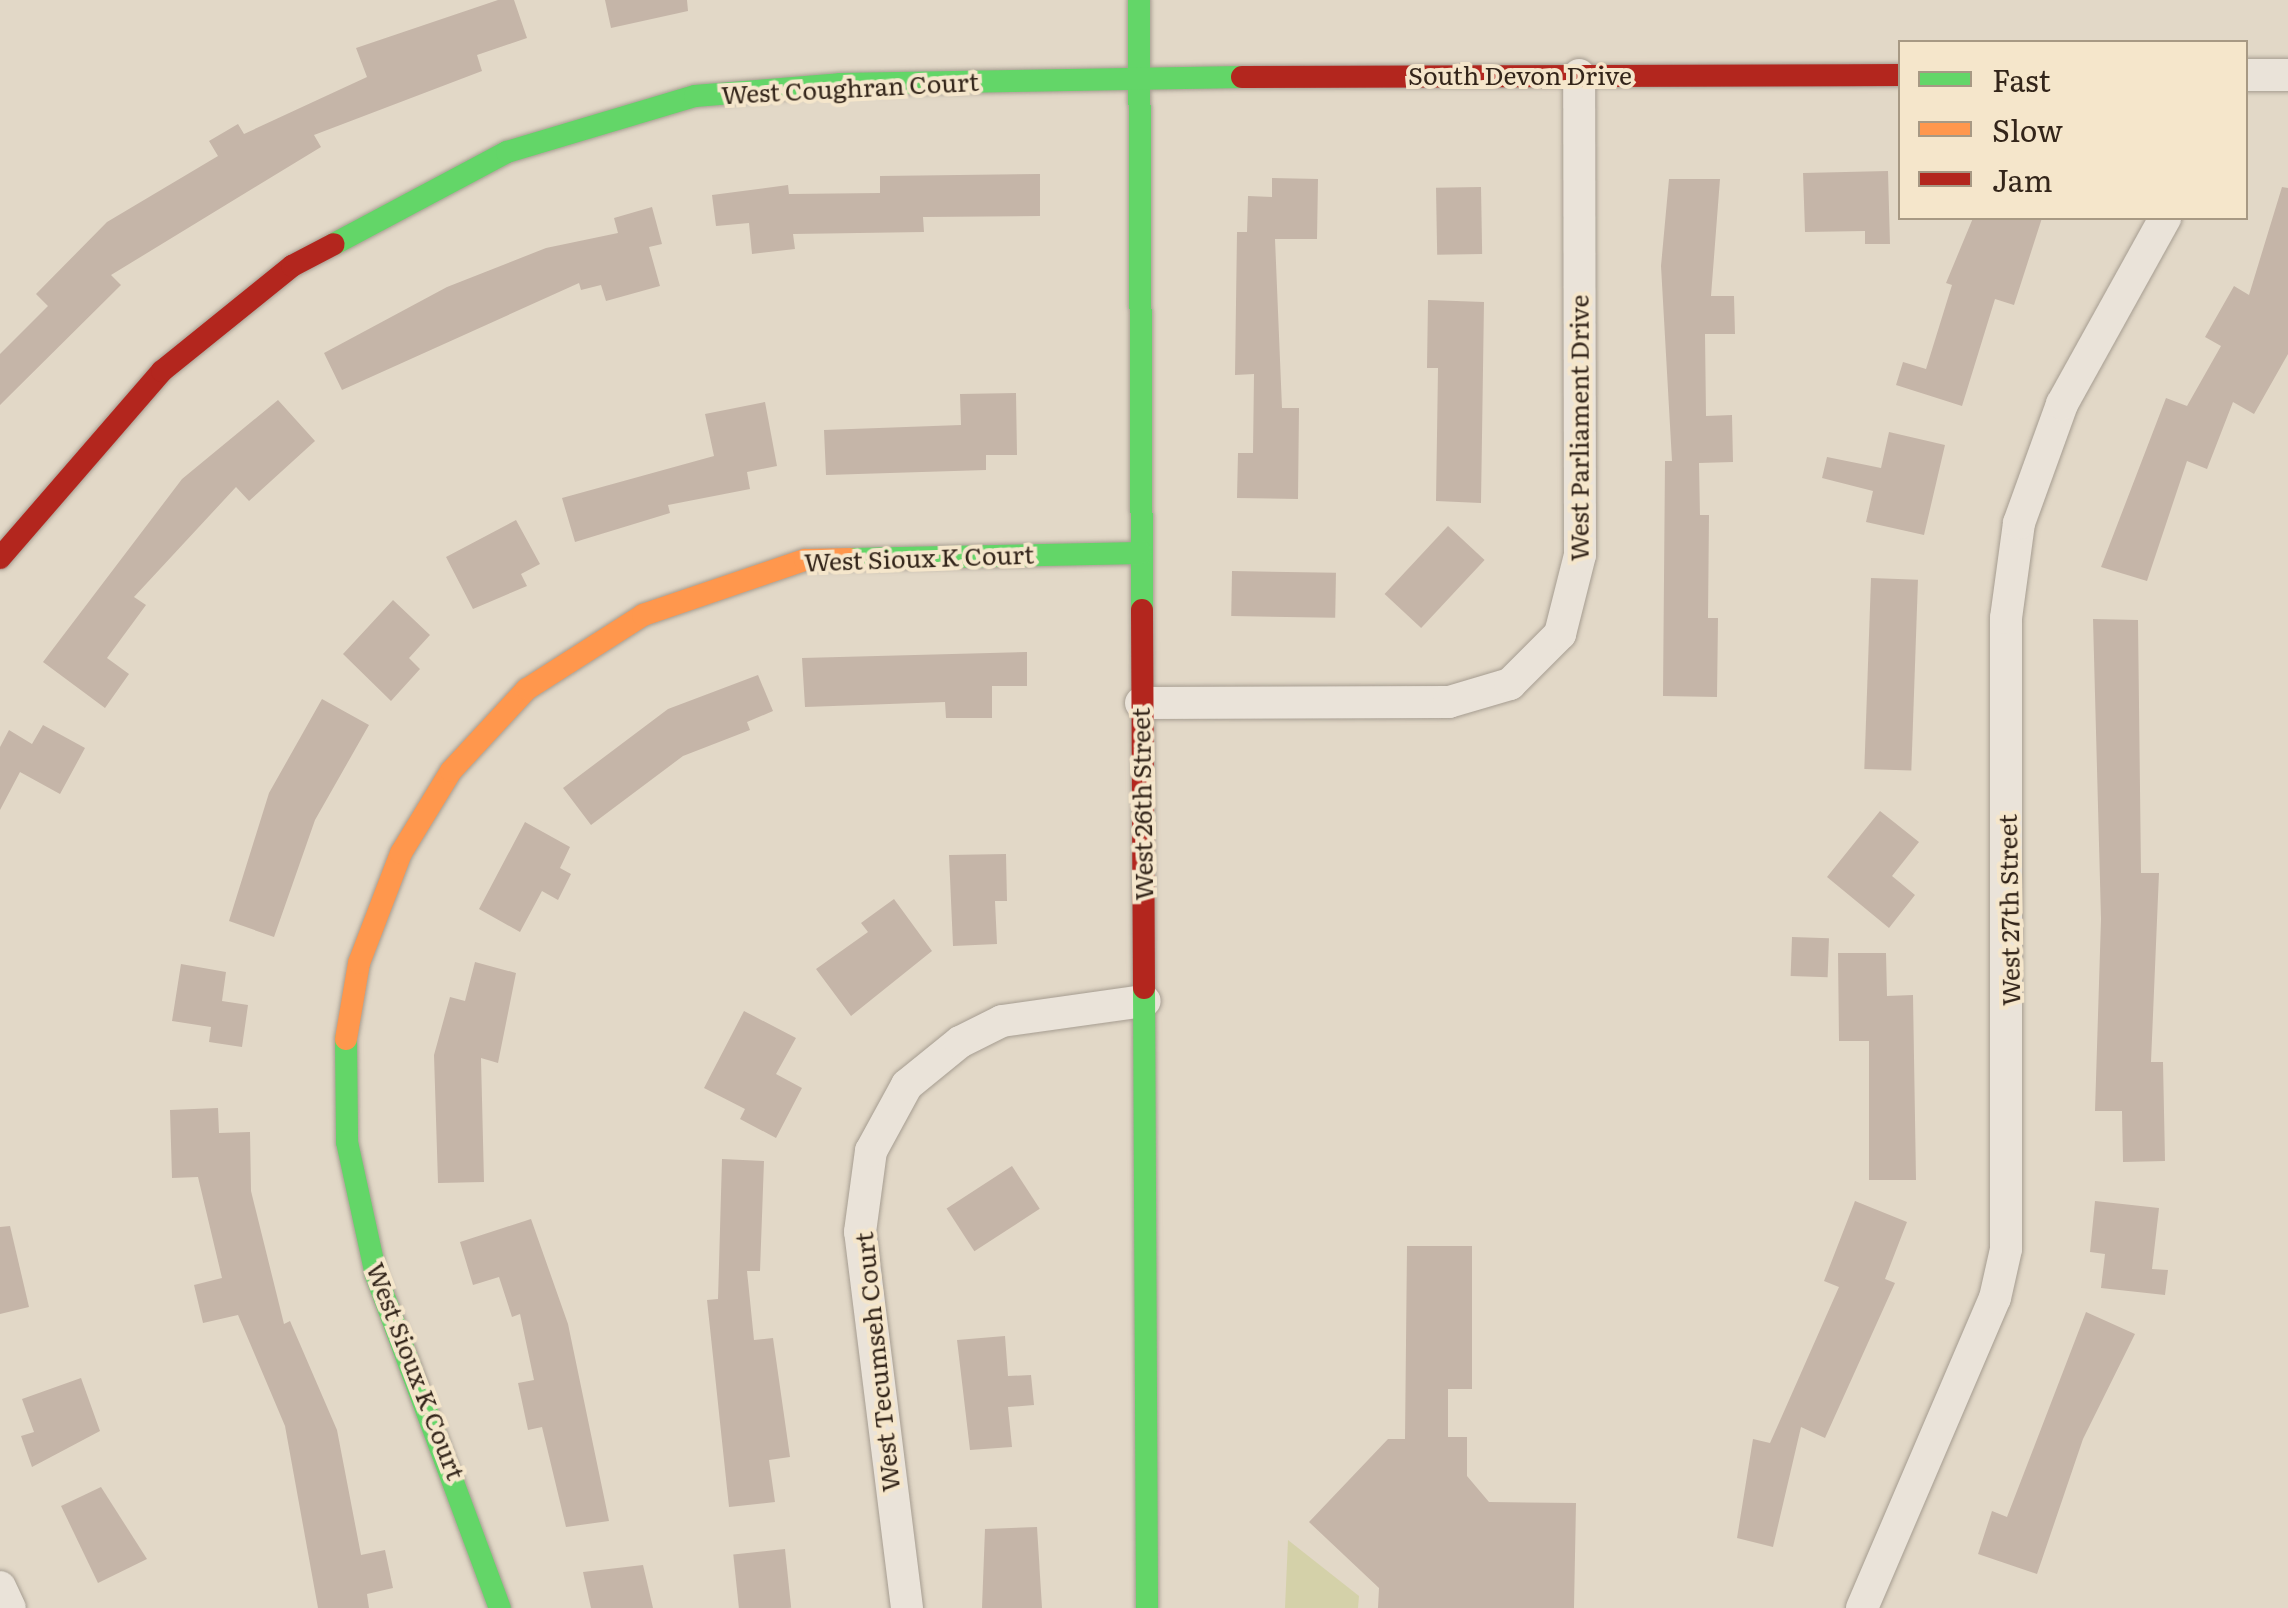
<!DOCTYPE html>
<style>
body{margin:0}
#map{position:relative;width:2288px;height:1608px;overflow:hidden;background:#e2d8c7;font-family:Literata,serif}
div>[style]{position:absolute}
.green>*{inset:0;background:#d4d1a9}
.building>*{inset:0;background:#c5b5a8;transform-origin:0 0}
.roads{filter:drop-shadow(0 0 2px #a69d91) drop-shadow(0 0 2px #a69d91)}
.street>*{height:32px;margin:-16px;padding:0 16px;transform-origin:16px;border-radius:16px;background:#eae3d9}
.fast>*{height:22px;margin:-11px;padding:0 11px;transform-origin:11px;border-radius:11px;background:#63d668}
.slow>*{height:22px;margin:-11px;padding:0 11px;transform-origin:11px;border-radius:11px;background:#ff974d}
.jam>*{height:22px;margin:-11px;padding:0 11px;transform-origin:11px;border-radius:11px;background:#b3261e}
span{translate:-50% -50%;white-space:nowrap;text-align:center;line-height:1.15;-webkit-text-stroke:8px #f5e6cb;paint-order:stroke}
.street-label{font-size:25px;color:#33251a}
.legend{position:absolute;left:1898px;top:40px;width:350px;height:180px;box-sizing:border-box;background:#f5e6cb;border:2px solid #a79984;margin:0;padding:12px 18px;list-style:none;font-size:30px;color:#33251a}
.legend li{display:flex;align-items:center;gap:20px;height:50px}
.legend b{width:50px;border:2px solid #a79984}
</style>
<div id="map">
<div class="green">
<div style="clip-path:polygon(1288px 1540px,1359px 1596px,1358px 1608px,1285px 1608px)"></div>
</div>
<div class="building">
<div style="clip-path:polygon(498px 0,514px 0,527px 38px,477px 55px,482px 71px,314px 135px,321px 147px,111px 275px,121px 285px,0 405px,0 354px,48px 306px,36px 294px,107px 222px,218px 156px,209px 141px,238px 124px,244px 134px,367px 77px,356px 48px)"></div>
<div style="clip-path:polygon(605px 0,687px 0,688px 11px,611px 28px)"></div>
<div style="clip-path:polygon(1888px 171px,1890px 244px,1865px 244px,1865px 231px,1805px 232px,1803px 173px)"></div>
<div style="clip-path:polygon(1040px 174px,1040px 216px,923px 217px,924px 232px,793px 234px,795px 249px,752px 254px,749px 223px,716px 226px,712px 195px,788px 185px,789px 194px,880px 193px,880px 176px)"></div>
<div style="clip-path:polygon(1272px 178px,1318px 179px,1317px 239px,1275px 239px,1282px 408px,1299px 408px,1298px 499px,1237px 498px,1238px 453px,1253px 453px,1254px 374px,1235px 375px,1237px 232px,1247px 232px,1248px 196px,1272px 197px)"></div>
<div style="clip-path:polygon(1669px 179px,1720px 179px,1711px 296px,1734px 296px,1735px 334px,1705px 334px,1706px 416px,1732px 415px,1733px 462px,1699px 463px,1700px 515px,1709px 515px,1708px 618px,1718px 618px,1717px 697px,1663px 696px,1665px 461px,1672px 461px,1661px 266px)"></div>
<div style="left:1481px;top:187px;width:67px;height:45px;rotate:89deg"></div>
<div style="clip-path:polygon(2282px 187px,2288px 188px,2288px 354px,2254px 414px,2233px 402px,2207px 469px,2187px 461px,2147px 581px,2101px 567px,2166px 398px,2187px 406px,2221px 346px,2205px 337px,2234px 286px,2249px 295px)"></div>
<div style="clip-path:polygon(652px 207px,662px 244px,649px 247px,660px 286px,606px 301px,601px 285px,581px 290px,579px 283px,342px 390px,324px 353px,447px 287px,546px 248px,618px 233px,614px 218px)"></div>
<div style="clip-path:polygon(1973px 218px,2042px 218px,2014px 305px,1995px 299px,1962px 406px,1896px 385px,1903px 362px,1926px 369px,1952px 285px,1946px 283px)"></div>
<div style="clip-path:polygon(1428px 300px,1484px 302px,1481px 503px,1436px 501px,1438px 368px,1427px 368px)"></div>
<div style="clip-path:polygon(1016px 393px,1017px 455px,986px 455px,986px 470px,826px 475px,824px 430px,961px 425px,960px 394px)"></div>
<div style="clip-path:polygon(278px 400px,315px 441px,249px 501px,236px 487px,134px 597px,146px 605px,107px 658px,129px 674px,105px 708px,43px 662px,182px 479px)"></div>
<div style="clip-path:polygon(765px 402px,777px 466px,747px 472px,750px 489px,668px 505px,670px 513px,575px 542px,562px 498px,714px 456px,705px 414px)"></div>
<div style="clip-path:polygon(1889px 432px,1945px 445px,1924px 535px,1866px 522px,1873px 491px,1822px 478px,1827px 457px,1881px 468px)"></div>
<div style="clip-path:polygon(516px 520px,540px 564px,521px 574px,527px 586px,473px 609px,446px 557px)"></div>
<div style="left:1448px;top:526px;width:50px;height:93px;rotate:43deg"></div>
<div style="left:1232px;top:571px;width:104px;height:45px;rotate:1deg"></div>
<div style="left:1871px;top:578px;width:47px;height:191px;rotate:2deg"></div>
<div style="clip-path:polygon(393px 600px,430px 635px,409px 658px,420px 669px,391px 701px,343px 654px)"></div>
<div style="clip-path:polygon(2093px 619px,2138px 620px,2141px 873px,2159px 873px,2151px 1062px,2163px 1062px,2165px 1161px,2123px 1162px,2122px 1111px,2095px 1111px,2101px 919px)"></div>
<div style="clip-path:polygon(1027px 652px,1027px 686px,992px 686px,992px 718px,946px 718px,945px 702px,805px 707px,802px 658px)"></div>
<div style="clip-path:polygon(758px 675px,773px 711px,747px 722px,750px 730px,683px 756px,591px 825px,563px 788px,668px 709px)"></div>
<div style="clip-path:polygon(322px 699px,369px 725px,315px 820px,274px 937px,229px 921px,269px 793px)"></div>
<div style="clip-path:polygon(43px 725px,85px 748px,60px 794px,20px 772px,0 810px,0 747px,9px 730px,32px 744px)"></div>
<div style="clip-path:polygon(1880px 811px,1919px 842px,1892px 876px,1915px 895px,1889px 928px,1827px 877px)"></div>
<div style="clip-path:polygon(525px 822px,570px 847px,560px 868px,571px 874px,558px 900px,542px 891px,520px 932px,479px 909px)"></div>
<div style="clip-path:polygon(1006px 854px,1007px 901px,995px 901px,997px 944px,953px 946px,949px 855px)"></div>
<div style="clip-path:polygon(894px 899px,932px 951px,851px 1016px,816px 969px,868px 932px,861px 923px)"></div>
<div style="left:1792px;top:937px;width:37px;height:39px;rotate:2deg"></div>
<div style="clip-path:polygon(1838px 953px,1886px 953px,1887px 996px,1913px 995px,1916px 1180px,1869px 1180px,1869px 1041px,1839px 1041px)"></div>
<div style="clip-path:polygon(475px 962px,516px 973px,498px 1063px,481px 1058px,484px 1182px,438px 1183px,434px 1055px,450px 997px,465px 1001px)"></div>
<div style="clip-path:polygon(181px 964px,226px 972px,222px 1001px,248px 1005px,242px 1047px,209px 1042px,211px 1027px,172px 1021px)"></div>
<div style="clip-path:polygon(744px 1011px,796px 1038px,776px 1074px,802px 1088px,776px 1138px,740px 1119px,745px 1109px,704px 1088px)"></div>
<div style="clip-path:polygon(218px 1108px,219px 1133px,250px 1132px,251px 1191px,284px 1324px,290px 1321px,337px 1430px,361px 1555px,385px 1550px,393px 1588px,367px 1594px,369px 1608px,318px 1608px,285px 1426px,238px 1315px,203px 1323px,194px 1285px,222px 1278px,198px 1177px,172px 1178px,170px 1110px)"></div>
<div style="clip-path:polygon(722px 1159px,764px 1161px,760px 1271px,747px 1271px,754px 1340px,773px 1338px,790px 1457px,769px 1460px,775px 1502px,729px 1507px,707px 1300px,718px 1299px)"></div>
<div style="left:1012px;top:1166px;width:51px;height:78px;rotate:57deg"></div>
<div style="clip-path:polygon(1855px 1201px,1907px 1222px,1885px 1279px,1895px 1283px,1825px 1438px,1801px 1427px,1773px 1547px,1737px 1538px,1753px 1439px,1770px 1443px,1839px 1287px,1824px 1281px)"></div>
<div style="clip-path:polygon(2095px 1201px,2159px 1208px,2152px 1269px,2168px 1270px,2165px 1295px,2101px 1288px,2105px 1254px,2090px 1252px)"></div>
<div style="clip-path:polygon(531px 1219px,568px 1324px,609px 1521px,566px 1527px,542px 1427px,528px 1430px,518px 1383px,534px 1380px,520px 1314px,512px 1317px,499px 1277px,473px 1285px,460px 1242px)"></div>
<div style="clip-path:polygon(10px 1226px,29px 1307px,0 1314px,0 1227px)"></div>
<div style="clip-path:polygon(1407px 1246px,1472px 1246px,1472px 1389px,1448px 1389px,1448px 1437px,1467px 1437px,1467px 1476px,1489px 1502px,1576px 1503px,1574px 1608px,1378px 1608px,1379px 1588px,1309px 1522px,1388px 1439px,1405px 1439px)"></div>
<div style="clip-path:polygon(2086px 1312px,2135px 1334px,2083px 1439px,2037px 1574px,1978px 1554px,1992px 1511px,2007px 1517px)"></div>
<div style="clip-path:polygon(1005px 1336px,1008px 1376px,1031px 1375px,1034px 1405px,1008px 1407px,1012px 1447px,970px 1450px,957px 1340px)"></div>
<div style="clip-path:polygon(81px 1378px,100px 1431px,32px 1467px,21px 1436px,34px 1432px,22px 1399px)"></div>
<div style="clip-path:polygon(101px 1487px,147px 1559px,98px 1583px,61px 1506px)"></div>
<div style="clip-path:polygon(1037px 1527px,1042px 1608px,982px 1608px,985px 1529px)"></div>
<div style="left:785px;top:1549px;width:59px;height:52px;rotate:84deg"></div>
<div style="clip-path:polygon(643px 1565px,653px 1608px,591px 1608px,583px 1572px)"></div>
</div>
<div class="roads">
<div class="street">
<div style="left:2246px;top:75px;width:42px"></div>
<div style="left:1141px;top:703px;width:308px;rotate:-0.2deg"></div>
<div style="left:1449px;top:702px;width:64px;rotate:-16.4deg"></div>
<div style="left:1510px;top:684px;width:71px;rotate:-45deg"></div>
<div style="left:1560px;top:634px;width:81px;rotate:-75.8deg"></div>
<div style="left:1580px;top:555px;width:480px;rotate:-90.1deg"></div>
<div style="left:0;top:1587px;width:23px;rotate:65deg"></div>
<div style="left:907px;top:1608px;width:379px;rotate:-97.1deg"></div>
<div style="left:860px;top:1232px;width:82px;rotate:-82.3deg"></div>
<div style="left:871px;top:1151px;width:75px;rotate:-61.4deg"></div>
<div style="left:907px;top:1085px;width:68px;rotate:-39.1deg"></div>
<div style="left:960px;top:1042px;width:47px;rotate:-26.6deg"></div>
<div style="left:1002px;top:1021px;width:144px;rotate:-8deg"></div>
<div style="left:1862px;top:1608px;width:337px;rotate:-66.8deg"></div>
<div style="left:1995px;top:1298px;width:50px;rotate:-77.3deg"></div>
<div style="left:2006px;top:1249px;width:631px;rotate:-90deg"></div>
<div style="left:2006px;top:618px;width:96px;rotate:-82.2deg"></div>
<div style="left:2019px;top:523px;width:127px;rotate:-70.1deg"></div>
<div style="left:2062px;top:404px;width:213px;rotate:-61deg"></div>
</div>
<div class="fast">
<div style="left:1139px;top:0;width:610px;rotate:89.72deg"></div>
<div style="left:334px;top:244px;width:196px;rotate:-28deg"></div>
<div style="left:507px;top:152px;width:196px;rotate:-16.6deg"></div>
<div style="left:695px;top:96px;width:145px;rotate:-4.7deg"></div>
<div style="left:840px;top:84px;width:402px;rotate:-1deg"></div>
<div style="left:850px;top:559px;width:291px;rotate:-1.2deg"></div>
<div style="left:1144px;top:988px;width:620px;rotate:89.72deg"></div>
<div style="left:346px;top:1039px;width:103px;rotate:89.4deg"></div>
<div style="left:347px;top:1142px;width:136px;rotate:77.7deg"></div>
<div style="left:376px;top:1275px;width:355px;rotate:69.6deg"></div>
</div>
<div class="slow">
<div style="left:346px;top:1039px;width:77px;rotate:-80.3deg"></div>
<div style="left:359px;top:963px;width:118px;rotate:-69.1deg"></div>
<div style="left:401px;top:853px;width:96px;rotate:-58.6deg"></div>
<div style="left:451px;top:771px;width:112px;rotate:-47.2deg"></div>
<div style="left:527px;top:689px;width:138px;rotate:-32.5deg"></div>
<div style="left:643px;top:615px;width:171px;rotate:-18.8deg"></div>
<div style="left:805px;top:560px;width:45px;rotate:-1.3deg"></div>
</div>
<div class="jam">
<div style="left:1242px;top:77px;width:658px;rotate:-0.17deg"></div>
<div style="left:0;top:558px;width:247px;rotate:-49.1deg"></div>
<div style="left:162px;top:371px;width:167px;rotate:-38.9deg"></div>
<div style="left:292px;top:266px;width:47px;rotate:-27.6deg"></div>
<div style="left:1142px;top:610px;width:378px;rotate:89.7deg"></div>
</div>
</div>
<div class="street-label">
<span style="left:1520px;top:75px">South Devon Drive</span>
<span style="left:850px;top:88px;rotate:-3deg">West Coughran Court</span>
<span style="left:1579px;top:428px;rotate:-90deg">West Parliament Drive</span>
<span style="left:919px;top:558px;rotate:-2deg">West Sioux K Court</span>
<span style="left:1142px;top:804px;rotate:-91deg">West 26th Street</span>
<span style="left:2009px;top:910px;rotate:-91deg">West 27th Street</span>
<span style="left:877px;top:1362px;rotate:-96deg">West Tecumseh Court</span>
<span style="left:416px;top:1371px;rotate:69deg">West Sioux K Court</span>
</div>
<ul class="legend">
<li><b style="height:12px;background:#63d668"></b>Fast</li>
<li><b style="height:12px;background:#ff974d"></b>Slow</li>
<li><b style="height:12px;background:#b3261e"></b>Jam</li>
</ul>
</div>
